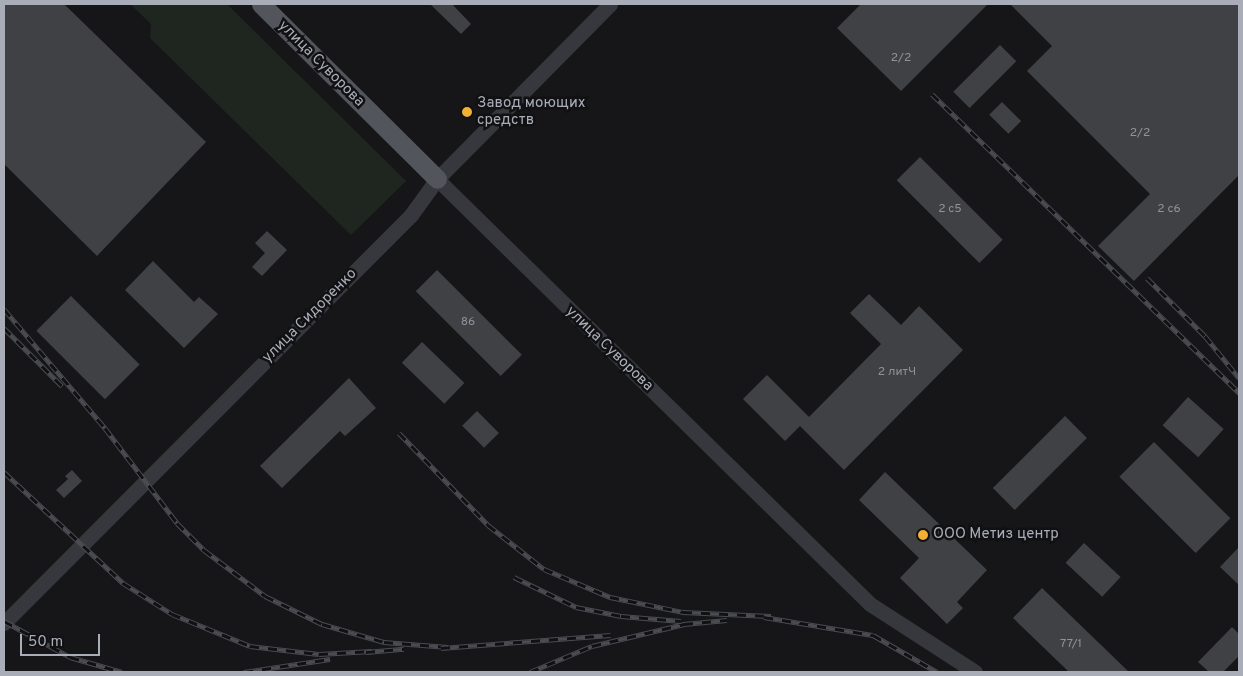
<!DOCTYPE html>
<meta charset="utf-8">
<style>
body{margin:0}
#map{position:relative;width:1243px;height:676px;overflow:hidden;background:#161618;font-family:Overpass,sans-serif}
div>[style]{position:absolute}
.green>*{inset:0;background:#1e261f}
.building>*{inset:0;background:#404145;transform-origin:0 0}
.minor>*{height:15px;margin:-7.5px;padding:0 7.5px;transform-origin:7.5px;border-radius:7.5px;background:#37383d}
.major>*{height:19px;margin:-9.5px;padding:0 9.5px;transform-origin:9.5px;border-radius:9.5px;background:#53555c}
.rail>*{height:5px;margin-top:-2.5px;transform-origin:0;background:repeating-linear-gradient(90deg,#111113 0 9px,#4a4c52 0 18px);box-sizing:border-box;border-block:1px solid #4a4c52}
.dots>*{width:14px;height:14px;translate:-50% -50%;box-sizing:border-box;border:2px solid #111113;border-radius:50%}
span{translate:-50% -50%;white-space:nowrap;text-align:center;line-height:1.15;-webkit-text-stroke:5px #111113;paint-order:stroke}
.number-label{font-size:12px;color:#8e929b}
.number-label span{-webkit-text-stroke-width:0}
.street-label{font-size:15px;color:#a8adb8}
.poi-label{font-size:15px;color:#a8adb8}
.left{translate:0 -50%;text-align:left}
.frame{position:absolute;inset:0;border:5px solid #a8adb8;pointer-events:none}
.scale{position:absolute;left:20px;top:634px;width:80px;height:22px;box-sizing:border-box;border:2px solid #a8adb8;border-top:0;padding-left:6px;font-size:15px;line-height:18px;white-space:nowrap;color:#a8adb8;-webkit-text-stroke:4px #111113;paint-order:stroke}
</style>
<div id="map">
<div class="green">
<div style="clip-path:polygon(130px 4px,227px 4px,406px 181px,351px 235px,150px 38px,151px 24px)"></div>
</div>
<div class="building">
<div style="clip-path:polygon(4px 4px,64px 4px,206px 142px,97px 256px,4px 164px)"></div>
<div style="clip-path:polygon(430px 4px,452px 4px,471px 24px,461px 34px)"></div>
<div style="clip-path:polygon(861px 4px,988px 4px,901px 91px,837px 28px)"></div>
<div style="clip-path:polygon(1010px 4px,1239px 4px,1239px 175px,1134px 281px,1098px 246px,1150px 194px,1027px 71px,1052px 46px)"></div>
<div style="left:1000px;top:45px;width:23px;height:66px;rotate:45deg"></div>
<div style="left:1002px;top:102px;width:27px;height:18px;rotate:45deg"></div>
<div style="left:920px;top:157px;width:117px;height:33px;rotate:45deg"></div>
<div style="clip-path:polygon(267px 231px,287px 250px,262px 276px,252px 267px,265px 253px,255px 243px)"></div>
<div style="clip-path:polygon(153px 261px,194px 302px,199px 297px,218px 314px,184px 348px,125px 290px)"></div>
<div style="left:437px;top:270px;width:120px;height:30px;rotate:45deg"></div>
<div style="clip-path:polygon(869px 294px,901px 325px,919px 306px,963px 350px,844px 470px,800px 426px,785px 441px,743px 399px,767px 375px,809px 417px,881px 344px,850px 313px)"></div>
<div style="left:71px;top:296px;width:97px;height:49px;rotate:45deg"></div>
<div style="left:422px;top:342px;width:59px;height:29px;rotate:44deg"></div>
<div style="clip-path:polygon(349px 378px,376px 408px,345px 436px,340px 431px,282px 488px,260px 466px)"></div>
<div style="left:1188px;top:397px;width:48px;height:38px;rotate:42deg"></div>
<div style="left:477px;top:411px;width:31px;height:21px;rotate:45deg"></div>
<div style="left:1065px;top:416px;width:31px;height:102px;rotate:45deg"></div>
<div style="left:1154px;top:442px;width:108px;height:49px;rotate:45deg"></div>
<div style="clip-path:polygon(72px 470px,82px 481px,64px 498px,56px 490px,68px 479px,65px 476px)"></div>
<div style="clip-path:polygon(885px 472px,987px 570px,957px 602px,963px 608px,947px 624px,900px 578px,919px 558px,859px 500px)"></div>
<div style="left:1084px;top:543px;width:50px;height:27px;rotate:43deg"></div>
<div style="clip-path:polygon(1239px 547px,1239px 585px,1220px 567px)"></div>
<div style="clip-path:polygon(1042px 588px,1129px 672px,1069px 672px,1013px 618px)"></div>
<div style="clip-path:polygon(1232px 627px,1239px 634px,1239px 656px,1223px 672px,1209px 672px,1198px 662px)"></div>
</div>
<div class="minor">
<div style="left:437px;top:179px;width:607px;rotate:44.47deg"></div>
<div style="left:870px;top:604px;width:125px;rotate:32.9deg"></div>
<div style="left:4px;top:623px;width:576px;rotate:-45.07deg"></div>
<div style="left:411px;top:215px;width:44px;rotate:-54.2deg"></div>
<div style="left:437px;top:179px;width:246px;rotate:-45.3deg"></div>
</div>
<div class="major">
<div style="left:261px;top:4px;width:248px;rotate:44.8deg"></div>
</div>
<div class="rail">
<div style="left:932px;top:94px;width:429px;rotate:44.2deg"></div>
<div style="left:1147px;top:278px;width:82px;rotate:45deg"></div>
<div style="left:1205px;top:336px;width:54px;rotate:51deg"></div>
<div style="left:4px;top:309px;width:156px;rotate:49.7deg"></div>
<div style="left:105px;top:428px;width:119px;rotate:52.8deg"></div>
<div style="left:177px;top:523px;width:38px;rotate:45deg"></div>
<div style="left:204px;top:550px;width:76px;rotate:37deg"></div>
<div style="left:265px;top:596px;width:64px;rotate:26.2deg"></div>
<div style="left:322px;top:624px;width:65px;rotate:16.2deg"></div>
<div style="left:384px;top:642px;width:64px;rotate:4.5deg"></div>
<div style="left:4px;top:328px;width:82px;rotate:45deg"></div>
<div style="left:399px;top:433px;width:128px;rotate:45.9deg"></div>
<div style="left:488px;top:525px;width:71px;rotate:38.2deg"></div>
<div style="left:544px;top:569px;width:72px;rotate:23deg"></div>
<div style="left:610px;top:597px;width:75px;rotate:11.6deg"></div>
<div style="left:683px;top:612px;width:88px;rotate:2.6deg"></div>
<div style="left:4px;top:472px;width:163px;rotate:43deg"></div>
<div style="left:123px;top:583px;width:58px;rotate:32.3deg"></div>
<div style="left:172px;top:614px;width:84px;rotate:22.3deg"></div>
<div style="left:250px;top:646px;width:69px;rotate:6.6deg"></div>
<div style="left:319px;top:654px;width:53px;rotate:-3.2deg"></div>
<div style="left:514px;top:577px;width:69px;rotate:25.8deg"></div>
<div style="left:576px;top:607px;width:46px;rotate:11.3deg"></div>
<div style="left:621px;top:616px;width:60px;rotate:4.8deg"></div>
<div style="left:764px;top:617px;width:110px;rotate:9.4deg"></div>
<div style="left:873px;top:635px;width:74px;rotate:30deg"></div>
<div style="left:4px;top:621px;width:75px;rotate:28.6deg"></div>
<div style="left:70px;top:657px;width:54px;rotate:16.1deg"></div>
<div style="left:441px;top:648px;width:170px;rotate:-4.4deg"></div>
<div style="left:366px;top:652px;width:38px;rotate:-5deg"></div>
<div style="left:244px;top:672px;width:87px;rotate:-8.6deg"></div>
<div style="left:530px;top:672px;width:67px;rotate:-22.8deg"></div>
<div style="left:592px;top:646px;width:95px;rotate:-13.4deg"></div>
<div style="left:684px;top:624px;width:43px;rotate:-5.3deg"></div>
</div>
<div class="dots">
<div style="left:467px;top:112px;background:#f2b134"></div>
<div style="left:923px;top:535px;background:#f2b134"></div>
</div>
<div class="number-label">
<span style="left:901px;top:59px">2/2</span>
<span style="left:1140px;top:134px">2/2</span>
<span style="left:950px;top:210px">2 с5</span>
<span style="left:1169px;top:210px">2 с6</span>
<span style="left:468px;top:323px">86</span>
<span style="left:897px;top:373px">2 литЧ</span>
<span style="left:1071px;top:645px">77/1</span>
</div>
<div class="street-label">
<span style="left:321px;top:64px;rotate:45deg">улица Суворова</span>
<span style="left:310px;top:316px;rotate:-45deg">улица Сидоренко</span>
<span style="left:609px;top:349px;rotate:44deg">улица Суворова</span>
</div>
<div class="poi-label">
<span class="left" style="left:477px;top:112px">Завод моющих<br>средств</span>
<span class="left" style="left:933px;top:535px">ООО Метиз центр</span>
</div>
<div class="frame"></div>
<div class="scale">50 m</div>
</div>
